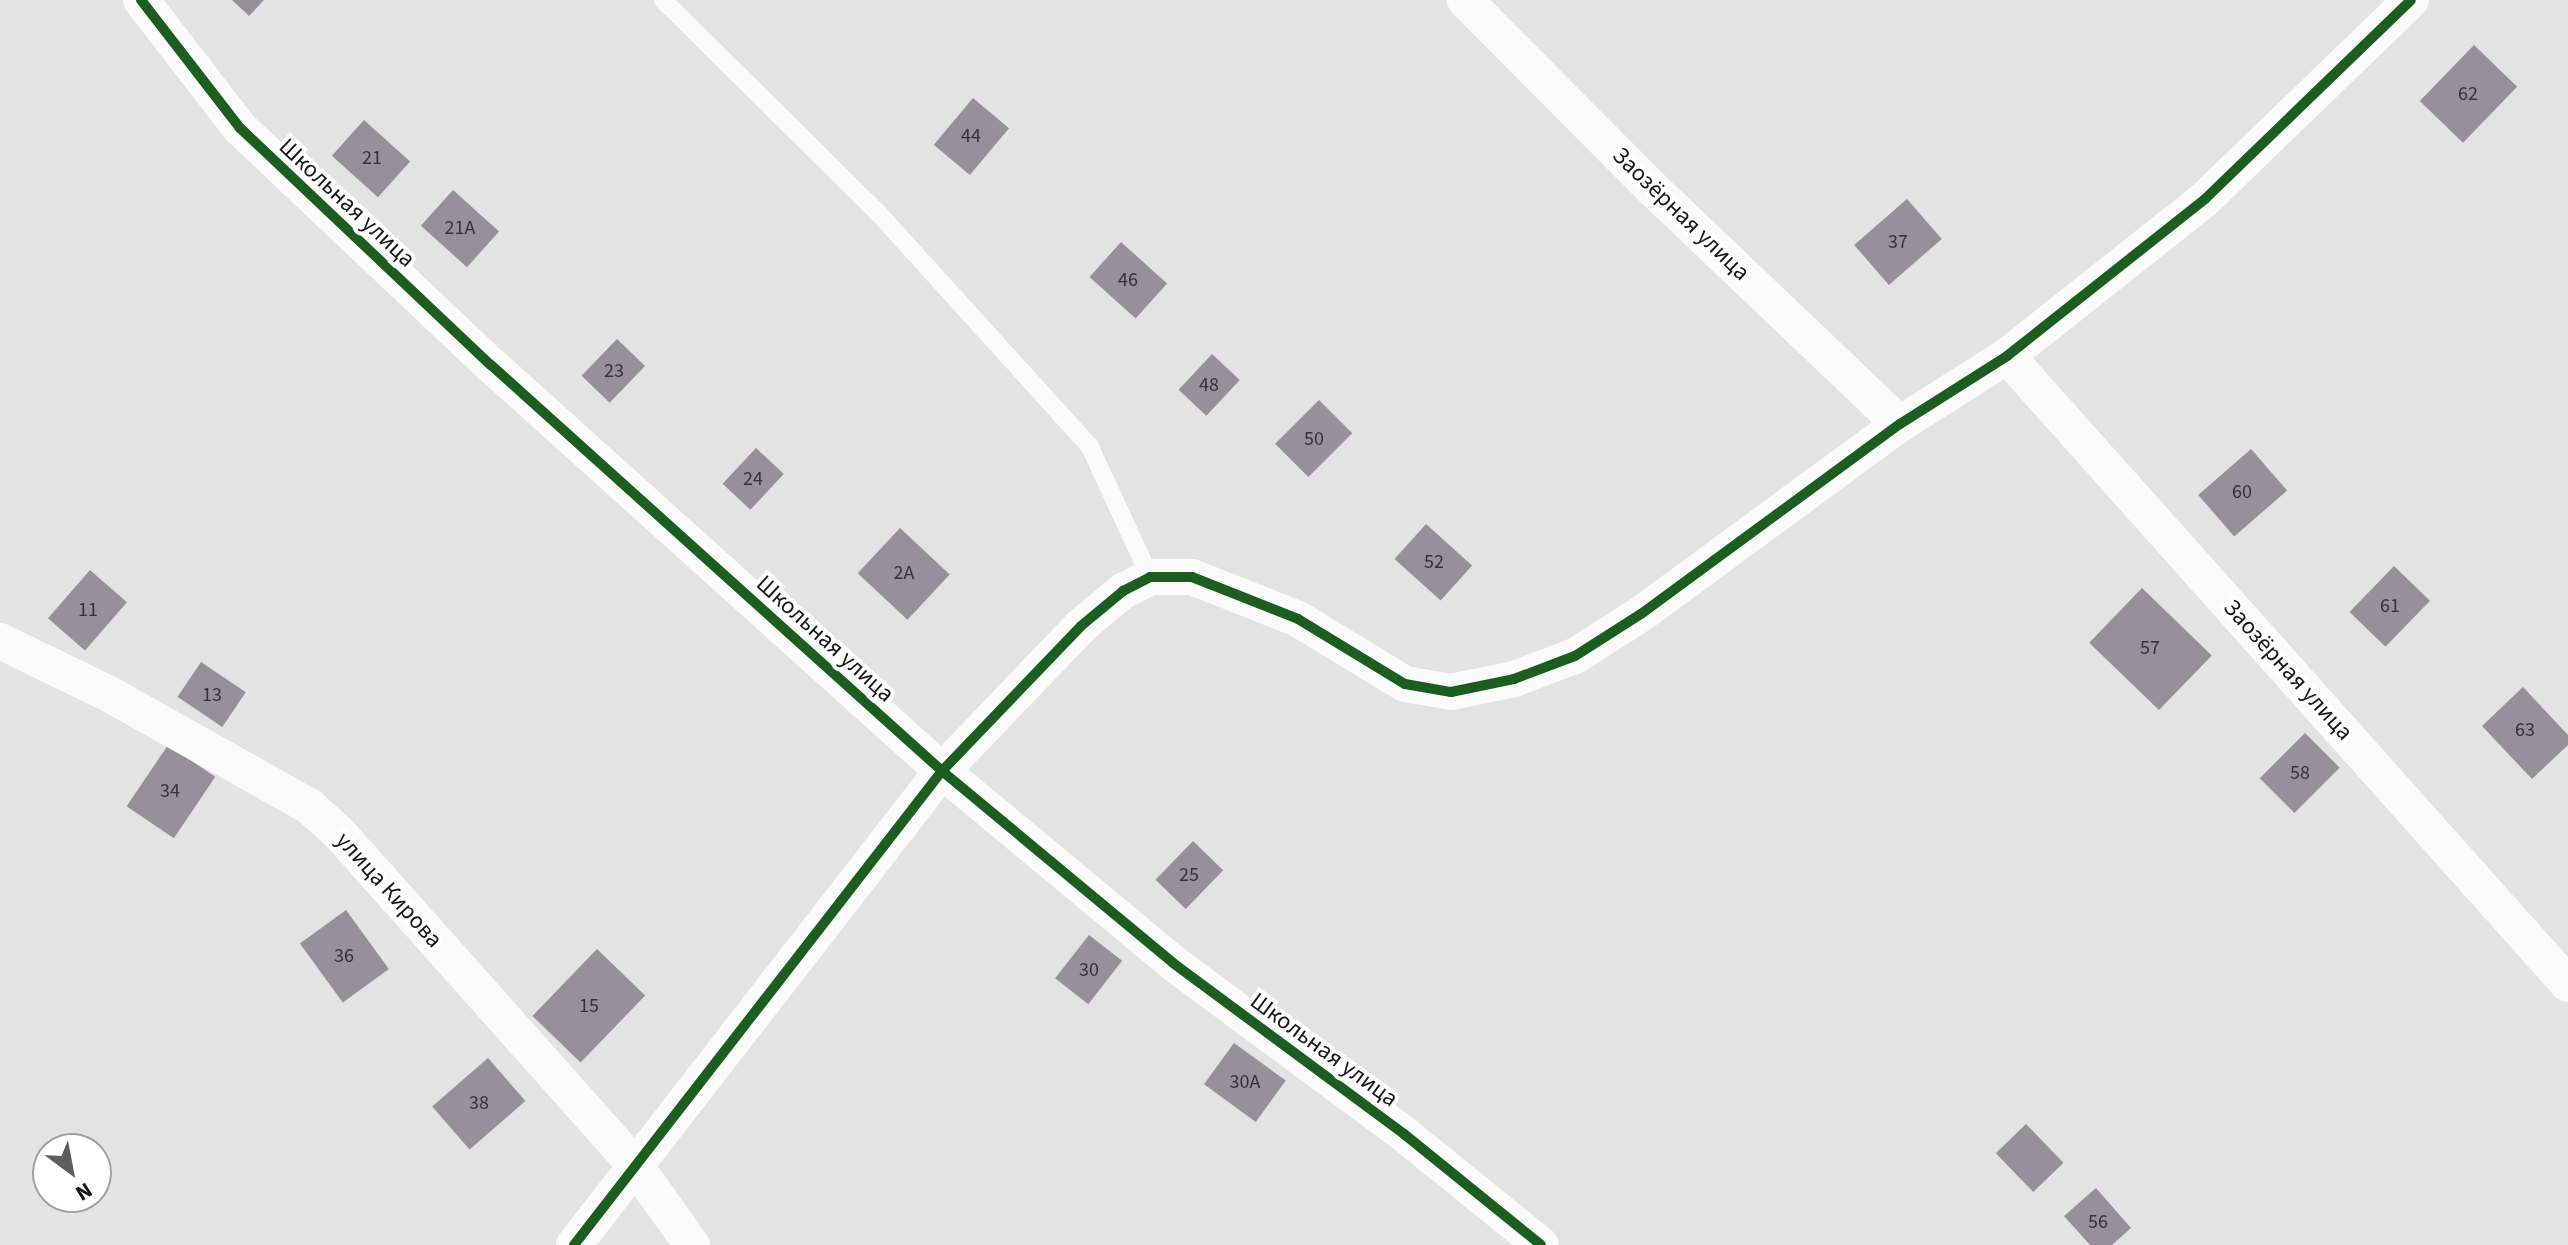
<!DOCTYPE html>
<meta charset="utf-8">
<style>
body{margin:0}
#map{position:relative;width:2568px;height:1245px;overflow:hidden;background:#e3e3e4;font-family:"Source Sans 3",sans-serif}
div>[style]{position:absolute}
.building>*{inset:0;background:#998e9c;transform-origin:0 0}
.service>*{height:18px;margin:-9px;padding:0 9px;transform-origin:9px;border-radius:9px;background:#fbfbfb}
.minor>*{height:36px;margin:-18px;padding:0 18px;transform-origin:18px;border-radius:18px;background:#fbfbfb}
.cycleway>*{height:10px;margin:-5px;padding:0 5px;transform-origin:5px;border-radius:5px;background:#1b5e20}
span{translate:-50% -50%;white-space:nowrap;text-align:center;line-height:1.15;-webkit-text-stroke:8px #fff;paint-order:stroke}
.number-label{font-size:20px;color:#353337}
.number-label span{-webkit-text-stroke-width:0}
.street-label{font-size:24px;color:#141515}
.north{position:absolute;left:32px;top:1133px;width:80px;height:80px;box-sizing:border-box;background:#fff;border:2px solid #a1a1a1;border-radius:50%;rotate:148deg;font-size:22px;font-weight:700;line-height:32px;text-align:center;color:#141515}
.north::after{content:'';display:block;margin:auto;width:28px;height:36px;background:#5c5d5d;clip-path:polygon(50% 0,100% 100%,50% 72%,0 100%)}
</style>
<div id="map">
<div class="building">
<div style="clip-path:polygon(232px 0,264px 0,249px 16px)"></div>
<div style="left:2474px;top:45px;width:60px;height:78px;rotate:44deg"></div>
<div style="left:973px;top:98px;width:47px;height:61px;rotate:40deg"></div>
<div style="left:364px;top:120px;width:62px;height:48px;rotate:42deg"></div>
<div style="left:453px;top:190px;width:62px;height:48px;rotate:42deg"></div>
<div style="left:1907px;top:199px;width:53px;height:70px;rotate:49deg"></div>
<div style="left:1121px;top:242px;width:62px;height:47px;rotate:42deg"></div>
<div style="left:617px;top:339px;width:39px;height:51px;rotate:44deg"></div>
<div style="left:1212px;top:354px;width:38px;height:49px;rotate:43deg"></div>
<div style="left:1319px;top:400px;width:47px;height:62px;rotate:45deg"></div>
<div style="left:756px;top:448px;width:38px;height:49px;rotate:43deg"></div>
<div style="left:2251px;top:449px;width:55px;height:70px;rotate:49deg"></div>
<div style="left:1426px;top:524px;width:62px;height:47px;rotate:42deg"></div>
<div style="left:900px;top:528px;width:68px;height:62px;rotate:43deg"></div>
<div style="left:2394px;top:566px;width:50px;height:64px;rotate:44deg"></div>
<div style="left:90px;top:570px;width:49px;height:64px;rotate:41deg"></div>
<div style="left:2142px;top:588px;width:97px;height:76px;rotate:44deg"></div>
<div style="left:201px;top:662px;width:54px;height:42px;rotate:34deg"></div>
<div style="clip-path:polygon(2523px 687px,2568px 735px,2568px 745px,2532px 779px,2482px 726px)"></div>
<div style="left:2305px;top:733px;width:49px;height:64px;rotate:45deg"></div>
<div style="left:168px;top:745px;width:57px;height:74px;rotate:34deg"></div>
<div style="left:1193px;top:841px;width:42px;height:54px;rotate:44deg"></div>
<div style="left:346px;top:910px;width:73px;height:57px;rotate:54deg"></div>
<div style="left:1089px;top:935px;width:42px;height:55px;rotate:38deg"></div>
<div style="left:597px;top:949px;width:67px;height:93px;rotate:44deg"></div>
<div style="left:1234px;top:1043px;width:64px;height:51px;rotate:36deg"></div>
<div style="left:488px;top:1058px;width:57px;height:74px;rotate:49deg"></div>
<div style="left:2026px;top:1124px;width:54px;height:42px;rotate:46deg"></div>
<div style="clip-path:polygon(2096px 1188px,2131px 1228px,2112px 1245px,2090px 1245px,2064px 1216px)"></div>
</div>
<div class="service">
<div style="left:663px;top:0;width:305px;rotate:44.7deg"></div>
<div style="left:880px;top:215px;width:313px;rotate:47.8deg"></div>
<div style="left:1090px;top:447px;width:143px;rotate:65.2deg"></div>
</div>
<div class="minor">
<div style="left:141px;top:0;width:162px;rotate:52.3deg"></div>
<div style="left:240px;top:128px;width:345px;rotate:43.4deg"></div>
<div style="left:491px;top:365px;width:607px;rotate:41.99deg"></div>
<div style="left:942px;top:771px;width:300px;rotate:39.7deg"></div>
<div style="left:1173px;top:963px;width:287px;rotate:36.5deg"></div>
<div style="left:1404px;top:1134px;width:176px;rotate:39deg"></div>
<div style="left:1465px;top:0;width:268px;rotate:45.2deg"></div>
<div style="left:1654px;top:190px;width:340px;rotate:43.6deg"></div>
<div style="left:2007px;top:356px;width:842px;rotate:48.23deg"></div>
<div style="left:0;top:641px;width:123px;rotate:25.9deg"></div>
<div style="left:111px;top:695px;width:227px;rotate:29.3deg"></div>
<div style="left:309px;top:806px;width:40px;rotate:42deg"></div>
<div style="left:339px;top:833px;width:448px;rotate:48.3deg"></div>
<div style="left:637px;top:1168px;width:95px;rotate:54.5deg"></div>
<div style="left:574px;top:1245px;width:600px;rotate:-52.18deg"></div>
<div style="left:942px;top:771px;width:201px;rotate:-46.2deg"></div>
<div style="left:1081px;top:626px;width:55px;rotate:-39.8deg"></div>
<div style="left:1123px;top:591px;width:30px;rotate:-27deg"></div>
<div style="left:1150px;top:577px;width:42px"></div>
<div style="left:1192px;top:577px;width:114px;rotate:21.6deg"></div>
<div style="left:1298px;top:619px;width:125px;rotate:31.3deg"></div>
<div style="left:1405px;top:684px;width:47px;rotate:9.9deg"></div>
<div style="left:1451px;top:692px;width:64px;rotate:-11.7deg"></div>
<div style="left:1514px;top:679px;width:65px;rotate:-20.7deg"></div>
<div style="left:1575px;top:656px;width:78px;rotate:-32.5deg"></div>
<div style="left:1641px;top:614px;width:321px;rotate:-36.3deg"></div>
<div style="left:1900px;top:424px;width:127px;rotate:-32.4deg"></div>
<div style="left:2007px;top:356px;width:253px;rotate:-38.4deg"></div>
<div style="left:2205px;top:199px;width:286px;rotate:-44deg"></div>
</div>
<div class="cycleway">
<div style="left:141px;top:0;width:162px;rotate:52.3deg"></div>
<div style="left:240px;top:128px;width:345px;rotate:43.4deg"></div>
<div style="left:491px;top:365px;width:607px;rotate:41.99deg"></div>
<div style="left:942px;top:771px;width:300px;rotate:39.7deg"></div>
<div style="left:1173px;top:963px;width:287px;rotate:36.5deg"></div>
<div style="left:1404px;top:1134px;width:176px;rotate:39deg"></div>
<div style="left:574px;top:1245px;width:600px;rotate:-52.18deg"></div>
<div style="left:942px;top:771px;width:201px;rotate:-46.2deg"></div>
<div style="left:1081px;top:626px;width:55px;rotate:-39.8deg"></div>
<div style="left:1123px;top:591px;width:30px;rotate:-27deg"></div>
<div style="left:1150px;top:577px;width:42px"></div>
<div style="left:1192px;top:577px;width:114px;rotate:21.6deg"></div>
<div style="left:1298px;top:619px;width:125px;rotate:31.3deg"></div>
<div style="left:1405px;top:684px;width:47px;rotate:9.9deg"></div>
<div style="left:1451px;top:692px;width:64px;rotate:-11.7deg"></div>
<div style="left:1514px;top:679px;width:65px;rotate:-20.7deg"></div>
<div style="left:1575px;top:656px;width:78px;rotate:-32.5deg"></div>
<div style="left:1641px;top:614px;width:321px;rotate:-36.3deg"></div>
<div style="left:1900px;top:424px;width:127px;rotate:-32.4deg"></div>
<div style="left:2007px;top:356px;width:253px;rotate:-38.4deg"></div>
<div style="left:2205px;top:199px;width:286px;rotate:-44deg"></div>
</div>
<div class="number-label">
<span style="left:2468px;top:94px">62</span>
<span style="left:971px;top:136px">44</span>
<span style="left:372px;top:158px">21</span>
<span style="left:460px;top:228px">21А</span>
<span style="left:1898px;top:242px">37</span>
<span style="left:1128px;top:280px">46</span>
<span style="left:614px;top:371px">23</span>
<span style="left:1209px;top:385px">48</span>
<span style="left:1314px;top:439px">50</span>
<span style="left:753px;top:479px">24</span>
<span style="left:2242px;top:492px">60</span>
<span style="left:1434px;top:562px">52</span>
<span style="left:904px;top:573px">2А</span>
<span style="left:2390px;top:606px">61</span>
<span style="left:88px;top:610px">11</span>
<span style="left:2150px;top:648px">57</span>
<span style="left:212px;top:695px">13</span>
<span style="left:2525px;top:730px">63</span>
<span style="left:2300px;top:773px">58</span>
<span style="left:170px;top:791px">34</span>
<span style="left:1189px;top:875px">25</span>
<span style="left:344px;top:956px">36</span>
<span style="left:1089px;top:970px">30</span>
<span style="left:589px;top:1006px">15</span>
<span style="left:1245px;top:1082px">30А</span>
<span style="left:479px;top:1103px">38</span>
<span style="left:2098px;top:1222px">56</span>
</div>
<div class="street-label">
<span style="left:347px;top:203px;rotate:43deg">Школьная улица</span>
<span style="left:1681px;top:214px;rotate:44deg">Заозёрная улица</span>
<span style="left:825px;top:639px;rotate:42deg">Школьная улица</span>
<span style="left:2288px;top:670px;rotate:48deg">Заозёрная улица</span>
<span style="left:389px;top:890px;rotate:48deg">улица Кирова</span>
<span style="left:1324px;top:1050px;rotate:36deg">Школьная улица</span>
</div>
<div class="north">N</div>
</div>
